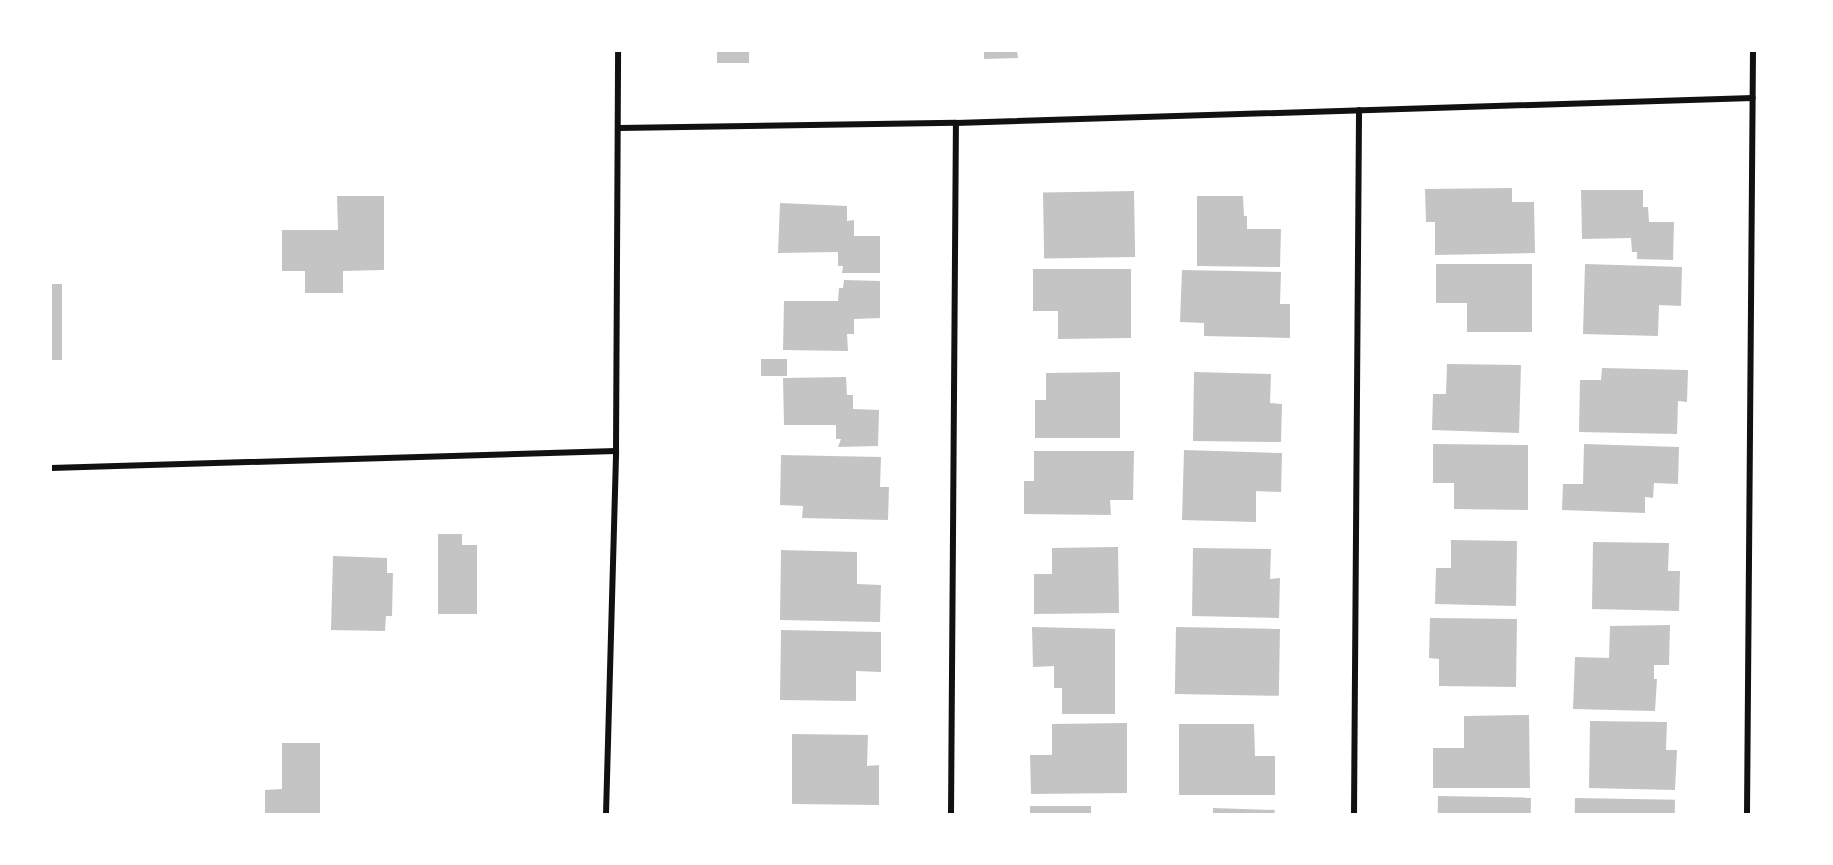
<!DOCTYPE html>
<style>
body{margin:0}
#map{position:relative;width:1833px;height:865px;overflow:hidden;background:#fff;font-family:Poppins,sans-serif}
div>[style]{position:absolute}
.building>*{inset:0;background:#c4c4c4;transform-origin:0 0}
.minor>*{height:6px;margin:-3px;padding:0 3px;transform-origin:3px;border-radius:3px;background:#111}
span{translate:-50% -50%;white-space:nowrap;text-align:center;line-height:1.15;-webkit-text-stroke:6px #fff;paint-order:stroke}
.frame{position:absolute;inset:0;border:52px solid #fff;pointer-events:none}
</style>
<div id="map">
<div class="building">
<div style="left:717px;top:51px;width:32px;height:12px"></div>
<div style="clip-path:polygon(984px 51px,1017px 51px,1018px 58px,984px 59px)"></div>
<div style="clip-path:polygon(1512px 188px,1512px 202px,1534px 202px,1535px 253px,1435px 255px,1435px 222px,1426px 222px,1425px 189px)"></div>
<div style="clip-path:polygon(1581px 190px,1643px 190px,1643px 207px,1648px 207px,1649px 222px,1674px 222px,1673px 260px,1637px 259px,1637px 252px,1632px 252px,1631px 238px,1582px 239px)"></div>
<div style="left:1134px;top:191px;width:66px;height:91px;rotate:89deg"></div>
<div style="clip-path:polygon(337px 196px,384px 196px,384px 270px,343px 271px,343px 293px,305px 293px,305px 271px,282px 271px,282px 230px,338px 230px)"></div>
<div style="clip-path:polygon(1197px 196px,1243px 196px,1244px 216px,1247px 216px,1247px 229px,1281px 229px,1280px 267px,1197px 266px)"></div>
<div style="clip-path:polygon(780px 203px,847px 206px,847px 221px,854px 220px,854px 236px,880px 236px,880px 273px,842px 273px,843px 266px,838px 266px,838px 252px,778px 253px)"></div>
<div style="clip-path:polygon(1436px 264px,1532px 264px,1532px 332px,1467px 332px,1467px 303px,1436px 303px)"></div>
<div style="clip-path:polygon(1585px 264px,1682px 267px,1681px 306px,1659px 305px,1658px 336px,1583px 334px)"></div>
<div style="clip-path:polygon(1033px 269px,1131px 269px,1131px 338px,1058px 339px,1058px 311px,1033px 311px)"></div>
<div style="clip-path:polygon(1182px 270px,1281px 272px,1280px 304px,1290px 304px,1290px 338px,1204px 336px,1204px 323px,1180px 322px)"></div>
<div style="clip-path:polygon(844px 280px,880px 281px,880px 318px,854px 319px,854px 334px,847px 334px,848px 351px,783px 350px,784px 301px,838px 301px,839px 288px,843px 288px)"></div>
<div style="left:51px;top:284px;width:11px;height:76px"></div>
<div style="left:761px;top:359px;width:26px;height:17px"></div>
<div style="clip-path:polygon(1447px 364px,1521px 365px,1519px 433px,1432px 430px,1433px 394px,1446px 394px)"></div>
<div style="clip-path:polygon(1602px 368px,1688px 370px,1687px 402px,1678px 401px,1677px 434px,1579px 432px,1580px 380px,1601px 380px)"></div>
<div style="clip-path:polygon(1120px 372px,1120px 438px,1035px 438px,1035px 400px,1046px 400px,1046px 373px)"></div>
<div style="clip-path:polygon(1194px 372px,1271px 374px,1270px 403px,1282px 404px,1281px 442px,1193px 441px)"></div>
<div style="clip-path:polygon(846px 377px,847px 395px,853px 395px,853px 409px,879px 410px,878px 446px,838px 447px,841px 439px,836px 439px,836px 425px,784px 425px,783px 378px)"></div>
<div style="clip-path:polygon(1433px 444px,1528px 445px,1528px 510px,1454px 509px,1454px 483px,1433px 483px)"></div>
<div style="clip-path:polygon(1584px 444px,1679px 447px,1678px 484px,1654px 483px,1653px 498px,1645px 497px,1645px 513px,1562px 510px,1563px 484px,1583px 484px)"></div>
<div style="clip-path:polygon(1184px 450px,1282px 453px,1281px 492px,1256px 491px,1256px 522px,1182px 520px)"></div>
<div style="clip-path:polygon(1034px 451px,1134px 451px,1133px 500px,1110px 500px,1111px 515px,1024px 514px,1024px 481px,1034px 481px)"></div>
<div style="clip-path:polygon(781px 455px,881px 457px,880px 487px,889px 487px,888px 520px,802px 518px,803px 506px,780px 505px)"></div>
<div style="clip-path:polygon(438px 534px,462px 534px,462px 545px,477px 545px,477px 614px,438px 614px)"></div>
<div style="clip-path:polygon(1451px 540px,1517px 541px,1516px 606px,1435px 604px,1436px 568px,1451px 568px)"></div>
<div style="clip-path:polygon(1593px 542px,1669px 543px,1668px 571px,1680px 571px,1679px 611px,1592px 609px)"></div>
<div style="clip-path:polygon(1118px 547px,1119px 613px,1034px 614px,1034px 574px,1052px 574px,1052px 548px)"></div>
<div style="clip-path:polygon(1193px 548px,1271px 549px,1270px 579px,1280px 578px,1279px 618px,1192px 616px)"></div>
<div style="clip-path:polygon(781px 550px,857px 552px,857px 584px,881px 585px,880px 622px,780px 620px)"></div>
<div style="clip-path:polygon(333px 556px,387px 558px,387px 573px,393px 573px,392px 616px,386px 616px,385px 631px,331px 630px)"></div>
<div style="clip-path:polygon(1430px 618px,1517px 619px,1516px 687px,1439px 686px,1439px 659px,1429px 658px)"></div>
<div style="clip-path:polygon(1670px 625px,1669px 665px,1654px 665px,1654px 679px,1657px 679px,1655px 711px,1573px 709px,1575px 657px,1609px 658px,1610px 626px)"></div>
<div style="clip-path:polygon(1032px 627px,1115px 629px,1115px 714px,1062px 714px,1062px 688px,1054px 688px,1054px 666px,1033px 667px)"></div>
<div style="left:1176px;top:627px;width:104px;height:67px;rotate:1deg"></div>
<div style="clip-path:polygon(781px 630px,881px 632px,881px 672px,856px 671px,856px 701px,780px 700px)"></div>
<div style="clip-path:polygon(1529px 715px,1530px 788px,1433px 788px,1433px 748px,1464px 748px,1464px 716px)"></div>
<div style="clip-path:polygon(1590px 721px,1667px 722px,1666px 750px,1677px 750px,1675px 790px,1589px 788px)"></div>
<div style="clip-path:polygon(1127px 723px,1127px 793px,1031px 794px,1030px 755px,1052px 755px,1052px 724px)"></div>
<div style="clip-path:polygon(1179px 724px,1254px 724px,1255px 756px,1275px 756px,1275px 795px,1179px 795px)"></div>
<div style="clip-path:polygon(792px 734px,868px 735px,867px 766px,879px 765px,879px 805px,792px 804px)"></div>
<div style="clip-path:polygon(282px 743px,320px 743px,320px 814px,265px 814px,265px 790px,282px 789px)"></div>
<div style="left:1438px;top:796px;width:93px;height:18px;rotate:1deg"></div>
<div style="left:1575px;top:798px;width:100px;height:16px;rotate:1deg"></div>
<div style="left:1030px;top:806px;width:61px;height:8px"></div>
<div style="clip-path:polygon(1213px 808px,1275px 810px,1274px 814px,1213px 814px)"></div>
</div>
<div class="minor">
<div style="left:619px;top:128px;width:337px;rotate:-0.9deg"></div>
<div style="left:956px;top:123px;width:797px;rotate:-1.8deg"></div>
<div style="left:51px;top:468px;width:565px;rotate:-1.72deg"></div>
<div style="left:606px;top:814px;width:363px;rotate:-88.4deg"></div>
<div style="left:616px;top:451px;width:400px;rotate:-89.7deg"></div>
<div style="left:951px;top:814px;width:691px;rotate:-89.59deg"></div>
<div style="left:1354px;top:814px;width:704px;rotate:-89.59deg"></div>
<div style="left:1747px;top:814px;width:763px;rotate:-89.55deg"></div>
</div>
<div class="frame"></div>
</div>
